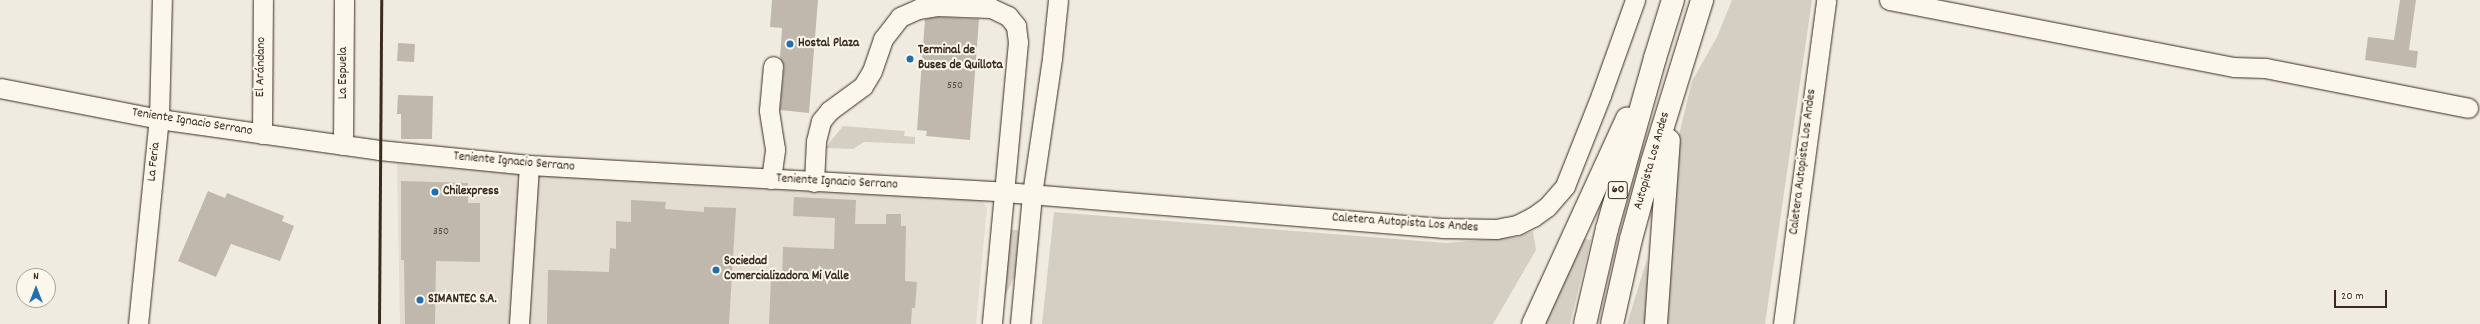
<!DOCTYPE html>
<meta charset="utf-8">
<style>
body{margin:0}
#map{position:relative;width:2480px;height:324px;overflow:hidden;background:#f0ebe0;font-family:Dekko,sans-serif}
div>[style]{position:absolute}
.built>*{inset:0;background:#e2dcd1}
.green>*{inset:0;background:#d5cec3}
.building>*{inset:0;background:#c0b8ad;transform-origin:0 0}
.roads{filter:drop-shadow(0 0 1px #3b2a1e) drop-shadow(0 0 1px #3b2a1e)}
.minor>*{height:19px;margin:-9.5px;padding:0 9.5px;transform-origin:9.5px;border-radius:9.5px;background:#fbf7ec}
.highway>*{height:22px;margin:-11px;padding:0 11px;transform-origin:11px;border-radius:11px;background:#fbf7ec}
.rail>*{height:3px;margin:-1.5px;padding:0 1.5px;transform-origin:1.5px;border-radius:1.5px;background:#3b2a1e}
.dots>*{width:11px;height:11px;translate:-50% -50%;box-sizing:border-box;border:2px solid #fbf7ec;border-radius:50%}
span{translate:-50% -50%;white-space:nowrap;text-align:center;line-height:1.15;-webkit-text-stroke:4px #fbf7ec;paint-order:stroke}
.number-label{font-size:11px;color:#5c4e42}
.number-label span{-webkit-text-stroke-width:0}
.shield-label span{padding:1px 3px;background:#fbf7ec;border:1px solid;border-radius:3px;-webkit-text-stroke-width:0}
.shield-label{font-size:12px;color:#3b2a1e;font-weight:700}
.poi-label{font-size:13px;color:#3b2a1e;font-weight:700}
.left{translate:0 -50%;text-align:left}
.street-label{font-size:13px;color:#3b2a1e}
.north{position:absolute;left:16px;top:268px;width:40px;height:40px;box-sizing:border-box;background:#fbf7ec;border:1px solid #aea59a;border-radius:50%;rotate:0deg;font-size:11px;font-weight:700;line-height:16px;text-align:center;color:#3b2a1e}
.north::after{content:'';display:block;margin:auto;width:14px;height:18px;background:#1f6fb2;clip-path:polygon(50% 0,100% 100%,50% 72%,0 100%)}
.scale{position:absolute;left:2334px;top:290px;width:53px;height:18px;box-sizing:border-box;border:2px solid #3b2a1e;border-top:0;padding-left:5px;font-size:12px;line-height:14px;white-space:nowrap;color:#3b2a1e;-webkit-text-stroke:3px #fbf7ec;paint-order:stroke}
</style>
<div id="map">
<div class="built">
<div style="clip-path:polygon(397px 163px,981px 199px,987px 208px,976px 324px,400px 324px)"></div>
</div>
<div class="green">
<div style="clip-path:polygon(1732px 0,1812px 0,1765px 324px,1664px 324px,1675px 152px,1692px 81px,1717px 37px)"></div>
<div style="clip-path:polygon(843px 126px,905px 131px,904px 136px,915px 137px,915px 144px,864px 142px,853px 149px,825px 148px)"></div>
<div style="clip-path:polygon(1054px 212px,1446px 243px,1517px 237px,1533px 231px,1536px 250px,1493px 324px,1042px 324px)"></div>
<div style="clip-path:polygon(1010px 230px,1018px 230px,1020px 236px,1015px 276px,1003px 300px)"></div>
<div style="clip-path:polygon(1581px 238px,1591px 240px,1570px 324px,1544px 324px)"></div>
<div style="clip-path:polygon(1647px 259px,1649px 290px,1646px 324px,1627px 324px)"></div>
</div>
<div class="building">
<div style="clip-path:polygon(772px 0,818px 0,809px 113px,780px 110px,784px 67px,780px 58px,782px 28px,770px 27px)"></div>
<div style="clip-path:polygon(2400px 0,2416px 0,2409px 50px,2418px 51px,2416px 68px,2365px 60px,2368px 37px,2394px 40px)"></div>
<div style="clip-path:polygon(938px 17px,979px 19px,970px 140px,926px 136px,927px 131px,917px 130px,925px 19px)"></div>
<div style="left:415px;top:44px;width:18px;height:17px;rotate:93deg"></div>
<div style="clip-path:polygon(398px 95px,433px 96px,432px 139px,401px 139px,401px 114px,397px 114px)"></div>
<div style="clip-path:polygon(401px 181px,468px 183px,468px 203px,480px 203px,480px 262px,436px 261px,435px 324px,405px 324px,404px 260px,401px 260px)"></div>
<div style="clip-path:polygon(208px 191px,225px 198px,227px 193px,284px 216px,282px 221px,294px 226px,280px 261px,231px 244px,216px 277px,178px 261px)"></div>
<div style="clip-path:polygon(794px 197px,856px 200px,855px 224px,886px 224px,886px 214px,901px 214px,901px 226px,906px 226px,905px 281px,917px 282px,915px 308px,912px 308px,911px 324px,769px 324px,771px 278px,782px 279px,783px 247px,834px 249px,835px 218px,793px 216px)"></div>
<div style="clip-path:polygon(631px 200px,666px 202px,665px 209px,704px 212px,704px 207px,736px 208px,729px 324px,547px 324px,548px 270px,609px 272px,610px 248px,616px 249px,616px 221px,631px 222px)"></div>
</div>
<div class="roads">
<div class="minor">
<div style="left:1889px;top:0;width:351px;rotate:11deg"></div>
<div style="left:2234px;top:67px;width:31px;rotate:2deg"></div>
<div style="left:2265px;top:68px;width:207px;rotate:11.1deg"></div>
<div style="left:0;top:88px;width:162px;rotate:11deg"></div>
<div style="left:159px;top:119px;width:222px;rotate:8deg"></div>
<div style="left:379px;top:150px;width:151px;rotate:5.7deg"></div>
<div style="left:529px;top:165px;width:477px;rotate:3.2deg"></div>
<div style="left:1005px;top:192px;width:438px;rotate:4.7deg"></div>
<div style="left:1442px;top:228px;width:54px;rotate:1.1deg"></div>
<div style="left:1496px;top:229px;width:21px;rotate:-11deg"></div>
<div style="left:1517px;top:225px;width:18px;rotate:-27deg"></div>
<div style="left:1533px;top:217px;width:17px;rotate:-36deg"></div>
<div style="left:1547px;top:207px;width:28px;rotate:-49deg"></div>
<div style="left:1565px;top:186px;width:98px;rotate:-68.4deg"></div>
<div style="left:1601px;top:95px;width:101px;rotate:-70.3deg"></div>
<div style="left:262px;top:134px;width:134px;rotate:-89.6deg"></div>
<div style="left:343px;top:145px;width:145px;rotate:-89.6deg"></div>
<div style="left:771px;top:179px;width:30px;rotate:-82deg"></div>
<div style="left:775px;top:149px;width:39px;rotate:-99deg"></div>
<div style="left:769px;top:110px;width:44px;rotate:-84.8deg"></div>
<div style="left:814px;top:182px;width:41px;rotate:-87.2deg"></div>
<div style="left:816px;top:141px;width:21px;rotate:-76deg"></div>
<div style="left:821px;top:121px;width:13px;rotate:-51deg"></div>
<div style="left:829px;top:111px;width:42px;rotate:-36.3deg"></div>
<div style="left:863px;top:86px;width:17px;rotate:-59deg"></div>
<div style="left:872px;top:71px;width:34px;rotate:-71deg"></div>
<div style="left:883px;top:39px;width:28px;rotate:-52deg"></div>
<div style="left:900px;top:17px;width:20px;rotate:-24deg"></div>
<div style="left:918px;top:9px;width:19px;rotate:-9deg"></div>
<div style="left:937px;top:6px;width:54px;rotate:2.1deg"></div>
<div style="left:991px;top:8px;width:19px;rotate:25deg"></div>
<div style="left:1008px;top:16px;width:13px;rotate:51deg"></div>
<div style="left:1016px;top:26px;width:16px;rotate:83deg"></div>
<div style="left:1018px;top:42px;width:283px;rotate:95.3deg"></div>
<div style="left:138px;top:324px;width:206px;rotate:-84.2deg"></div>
<div style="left:159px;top:119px;width:119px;rotate:-88.6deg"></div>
<div style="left:519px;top:324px;width:159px;rotate:-86.4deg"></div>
<div style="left:1020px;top:324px;width:131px;rotate:-84.7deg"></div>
<div style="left:1032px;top:194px;width:137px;rotate:-81.6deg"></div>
<div style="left:1052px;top:58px;width:58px;rotate:-84.1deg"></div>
<div style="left:1783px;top:324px;width:327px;rotate:-82.4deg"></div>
</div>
<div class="highway">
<div style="left:1533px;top:324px;width:226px;rotate:-65.4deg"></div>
<div style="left:1585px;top:324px;width:98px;rotate:-77deg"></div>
<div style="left:1607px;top:229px;width:178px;rotate:-74.3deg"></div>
<div style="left:1655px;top:58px;width:61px;rotate:-72.8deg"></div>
<div style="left:1612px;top:324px;width:87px;rotate:-77.4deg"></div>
<div style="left:1631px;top:239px;width:80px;rotate:-74.7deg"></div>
<div style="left:1652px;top:162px;width:170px;rotate:-72.8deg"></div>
<div style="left:1656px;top:324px;width:184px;rotate:-86deg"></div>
</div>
</div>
<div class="rail">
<div style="left:379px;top:324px;width:324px;rotate:-89.6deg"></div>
</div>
<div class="dots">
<div style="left:790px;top:44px;background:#1f6fb2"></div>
<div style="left:910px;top:59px;background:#1f6fb2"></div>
<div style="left:435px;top:192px;background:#1f6fb2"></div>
<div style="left:716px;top:270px;background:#1f6fb2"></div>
<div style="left:420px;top:300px;background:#1f6fb2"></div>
</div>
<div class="number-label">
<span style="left:955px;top:86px">550</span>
<span style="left:441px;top:232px">350</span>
</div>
<div class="shield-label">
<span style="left:1618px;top:190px">60</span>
</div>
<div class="poi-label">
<span class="left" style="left:798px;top:44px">Hostal Plaza</span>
<span class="left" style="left:918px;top:59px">Terminal de<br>Buses de Quillota</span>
<span class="left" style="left:443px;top:192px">Chilexpress</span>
<span class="left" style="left:724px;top:270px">Sociedad<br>Comercializadora Mi Valle</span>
<span class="left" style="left:428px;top:300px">SIMANTEC S.A.</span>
</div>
<div class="street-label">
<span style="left:262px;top:67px;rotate:-89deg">El Arándano</span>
<span style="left:344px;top:73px;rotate:-90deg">La Espuela</span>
<span style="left:192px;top:123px;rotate:9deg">Teniente Ignacio Serrano</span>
<span style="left:1653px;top:161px;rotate:-74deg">Autopista Los Andes</span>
<span style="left:155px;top:162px;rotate:-84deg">La Feria</span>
<span style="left:1804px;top:162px;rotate:-83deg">Caletera Autopista Los Andes</span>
<span style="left:514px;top:163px;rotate:5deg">Teniente Ignacio Serrano</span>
<span style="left:837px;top:183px;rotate:3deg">Teniente Ignacio Serrano</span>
<span style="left:1405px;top:224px;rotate:4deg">Caletera Autopista Los Andes</span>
</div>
<div class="north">N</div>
<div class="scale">20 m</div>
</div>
